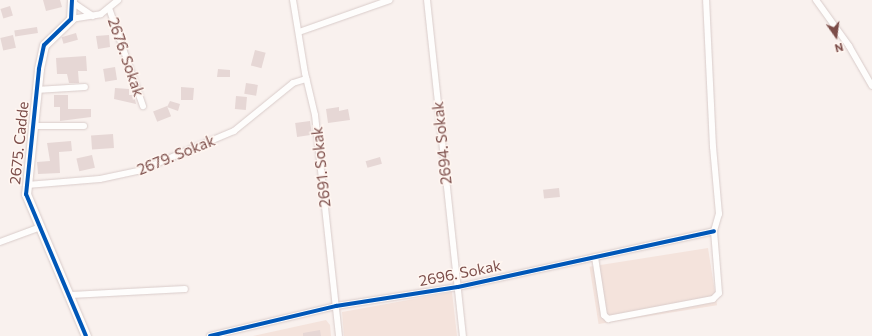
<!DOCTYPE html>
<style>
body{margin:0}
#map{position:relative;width:872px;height:336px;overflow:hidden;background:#f9f1ee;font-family:Commissioner,sans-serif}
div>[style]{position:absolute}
.residential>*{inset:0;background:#f4e3dc;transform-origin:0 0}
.building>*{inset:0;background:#e6d7d5;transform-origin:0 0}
.roads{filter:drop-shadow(0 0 1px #d9ccca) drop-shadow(0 0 1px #d9ccca)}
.street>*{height:6px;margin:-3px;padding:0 3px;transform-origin:3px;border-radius:3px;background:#fefdfc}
.secondary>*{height:9px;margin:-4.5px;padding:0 4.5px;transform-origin:4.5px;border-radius:4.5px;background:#fefdfc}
.cycleway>*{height:4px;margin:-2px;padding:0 2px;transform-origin:2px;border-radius:2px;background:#0057b8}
span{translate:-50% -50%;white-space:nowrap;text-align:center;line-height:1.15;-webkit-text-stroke:3px #fff6f1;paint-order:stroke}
.street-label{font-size:15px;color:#7c4d49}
.north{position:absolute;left:816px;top:16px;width:40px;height:40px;-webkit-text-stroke:3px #fff6f1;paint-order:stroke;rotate:166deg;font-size:11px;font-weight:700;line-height:16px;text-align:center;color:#7c4d49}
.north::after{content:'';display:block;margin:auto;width:14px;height:18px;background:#7c4d49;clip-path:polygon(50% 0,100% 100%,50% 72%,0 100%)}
</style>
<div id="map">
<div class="residential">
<div style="left:708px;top:248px;width:58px;height:120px;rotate:81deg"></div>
<div style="clip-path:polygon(452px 292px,457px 336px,344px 336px,342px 312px)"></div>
<div style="clip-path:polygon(326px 320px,330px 325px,331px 336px,253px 336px)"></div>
</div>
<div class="building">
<div style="clip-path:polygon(43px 0,60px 0,62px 7px,46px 11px)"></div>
<div style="left:10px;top:6px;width:10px;height:10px;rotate:73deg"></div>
<div style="left:37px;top:27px;width:6px;height:23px;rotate:81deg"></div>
<div style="left:76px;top:33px;width:7px;height:15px;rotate:74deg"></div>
<div style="left:13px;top:35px;width:13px;height:13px;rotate:77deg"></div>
<div style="clip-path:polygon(109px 35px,110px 47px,98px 49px,96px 36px)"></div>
<div style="left:255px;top:50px;width:11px;height:16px;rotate:15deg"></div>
<div style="clip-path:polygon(86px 56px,87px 71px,78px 71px,79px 83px,69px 83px,67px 74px,57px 74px,56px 58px)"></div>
<div style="left:115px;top:67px;width:13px;height:12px;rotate:81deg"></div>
<div style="clip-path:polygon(218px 69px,230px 70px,230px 77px,217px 77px)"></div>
<div style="left:246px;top:83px;width:12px;height:11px;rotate:9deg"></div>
<div style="clip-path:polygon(181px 87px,194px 88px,193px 100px,181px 100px)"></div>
<div style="clip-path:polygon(115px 88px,129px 89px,129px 95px,134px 95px,136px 104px,114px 99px)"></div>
<div style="clip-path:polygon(54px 95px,68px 95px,68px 109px,91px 109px,91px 117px,60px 121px,60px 107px,54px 107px)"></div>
<div style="left:236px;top:96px;width:11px;height:13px;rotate:5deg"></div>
<div style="clip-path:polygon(170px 101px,180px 104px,178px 111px,167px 107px)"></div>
<div style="left:167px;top:106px;width:11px;height:15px;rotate:68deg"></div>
<div style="clip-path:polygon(339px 107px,339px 111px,348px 109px,350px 120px,328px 123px,326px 109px)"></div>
<div style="left:310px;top:121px;width:14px;height:15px;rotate:82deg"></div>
<div style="left:113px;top:134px;width:14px;height:22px;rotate:86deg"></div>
<div style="clip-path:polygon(71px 141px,72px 151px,59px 152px,60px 173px,38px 174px,37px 162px,50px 161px,47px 143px)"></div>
<div style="left:92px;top:155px;width:13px;height:16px;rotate:77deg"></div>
<div style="left:380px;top:157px;width:7px;height:15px;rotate:74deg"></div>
<div style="left:559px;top:188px;width:9px;height:16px;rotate:84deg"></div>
<div style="clip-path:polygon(320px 330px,321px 336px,303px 336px,303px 333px)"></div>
</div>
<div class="roads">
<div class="street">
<div style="left:293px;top:0;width:74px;rotate:80.7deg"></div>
<div style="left:305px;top:73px;width:43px;rotate:76.6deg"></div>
<div style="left:315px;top:115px;width:222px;rotate:83.8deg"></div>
<div style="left:427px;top:0;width:338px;rotate:83.9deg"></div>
<div style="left:816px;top:0;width:57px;rotate:54.3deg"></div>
<div style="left:849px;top:46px;width:46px;rotate:60.1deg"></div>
<div style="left:72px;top:2px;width:25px;rotate:34deg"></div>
<div style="left:109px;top:8px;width:104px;rotate:70.9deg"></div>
<div style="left:71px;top:19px;width:30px;rotate:-9deg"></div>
<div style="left:101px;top:14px;width:22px;rotate:-39deg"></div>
<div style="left:299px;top:32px;width:96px;rotate:-19.4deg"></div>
<div style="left:36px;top:90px;width:49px;rotate:-3.5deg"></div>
<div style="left:32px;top:126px;width:52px"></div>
<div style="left:27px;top:185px;width:73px;rotate:-4.7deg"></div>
<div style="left:100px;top:179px;width:40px;rotate:-12deg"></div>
<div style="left:139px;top:171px;width:103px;rotate:-22.8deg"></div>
<div style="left:234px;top:131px;width:76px;rotate:-39.1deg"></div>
<div style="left:293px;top:83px;width:14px;rotate:-17deg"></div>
<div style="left:0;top:242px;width:40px;rotate:-20.2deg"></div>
<div style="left:595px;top:257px;width:59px;rotate:81.2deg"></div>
<div style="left:604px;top:315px;width:6px;rotate:45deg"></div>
<div style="left:608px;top:319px;width:107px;rotate:-10.8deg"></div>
<div style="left:713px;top:299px;width:8px;rotate:-45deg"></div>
<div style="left:719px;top:293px;width:62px;rotate:-94.6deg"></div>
<div style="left:714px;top:231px;width:18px;rotate:-74deg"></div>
<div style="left:719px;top:214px;width:67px;rotate:-95.1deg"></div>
<div style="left:713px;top:147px;width:147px;rotate:-92.7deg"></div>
<div style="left:71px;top:295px;width:114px;rotate:-3deg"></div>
<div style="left:210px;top:336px;width:130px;rotate:-13.4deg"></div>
<div style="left:336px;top:306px;width:123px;rotate:-8.9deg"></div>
<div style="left:458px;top:287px;width:262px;rotate:-12.3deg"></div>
</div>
<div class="secondary">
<div style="left:72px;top:0;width:19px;rotate:93deg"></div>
<div style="left:71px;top:19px;width:37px;rotate:136deg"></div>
<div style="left:44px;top:45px;width:25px;rotate:102deg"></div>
<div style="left:39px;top:69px;width:126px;rotate:95.9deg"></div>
<div style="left:26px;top:194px;width:154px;rotate:67.1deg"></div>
</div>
</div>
<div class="cycleway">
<div style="left:72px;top:0;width:19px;rotate:93deg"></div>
<div style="left:71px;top:19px;width:37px;rotate:136deg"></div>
<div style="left:44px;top:45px;width:25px;rotate:102deg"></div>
<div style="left:39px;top:69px;width:126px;rotate:95.9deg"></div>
<div style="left:26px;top:194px;width:154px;rotate:67.1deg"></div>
<div style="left:210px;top:336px;width:130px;rotate:-13.4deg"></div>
<div style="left:336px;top:306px;width:123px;rotate:-8.9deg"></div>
<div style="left:458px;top:287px;width:262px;rotate:-12.3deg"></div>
</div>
<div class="street-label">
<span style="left:126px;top:57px;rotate:71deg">2676. Sokak</span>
<span style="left:19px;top:143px;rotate:-84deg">2675. Cadde</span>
<span style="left:442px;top:143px;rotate:-96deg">2694. Sokak</span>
<span style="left:176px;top:155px;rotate:-22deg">2679. Sokak</span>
<span style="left:321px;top:167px;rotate:-96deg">2691. Sokak</span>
<span style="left:460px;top:273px;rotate:-11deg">2696. Sokak</span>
</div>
<div class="north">N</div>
</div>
